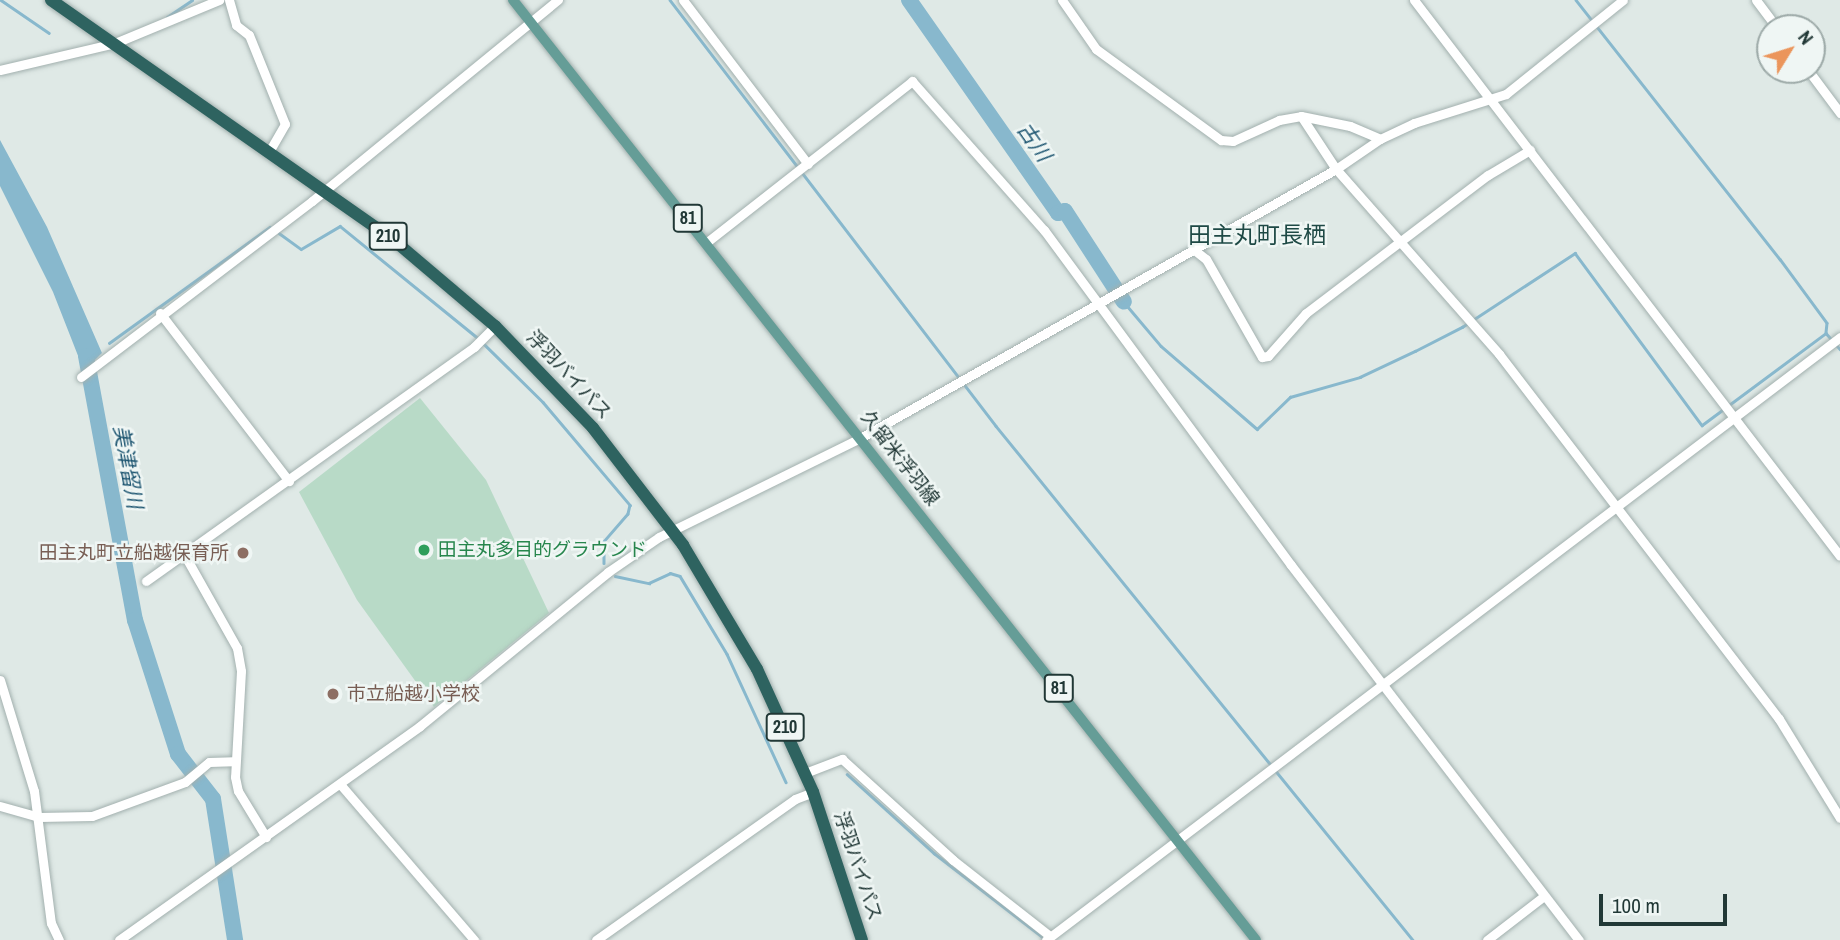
<!DOCTYPE html>
<meta charset="utf-8">
<style>
body{margin:0}
#map{position:relative;width:1840px;height:940px;overflow:hidden;background:#dfe9e6;font-family:"Archivo Narrow","Noto Sans JP",sans-serif}
div>[style]{position:absolute}
.green>*{inset:0;background:#b8dac7}
.water>*{inset:0;background:#88b8cd}
.stream>*{height:2.5px;margin:-1.25px;padding:0 1.25px;transform-origin:1.25px;border-radius:1.25px;background:#88b8cd}
.river>*{height:16px;margin:-8px;padding:0 8px;transform-origin:8px;border-radius:8px;background:#88b8cd}
.roads{filter:drop-shadow(0 0 2px #a2b0ae) drop-shadow(0 0 2px #a2b0ae)}
.minor>*{height:9px;margin:-4.5px;padding:0 4.5px;transform-origin:4.5px;border-radius:4.5px;background:#fff}
.major>*{height:10px;margin:-5px;padding:0 5px;transform-origin:5px;border-radius:5px;background:#659d97}
.highway>*{height:12px;margin:-6px;padding:0 6px;transform-origin:6px;border-radius:6px;background:#2e6360}
.dots>*{width:19px;height:19px;translate:-50% -50%;box-sizing:border-box;border:4px solid #eff6f4;border-radius:50%}
span{translate:-50% -50%;white-space:nowrap;text-align:center;line-height:1.15;-webkit-text-stroke:5px #eff6f4;paint-order:stroke}
.shield-label span{padding:2px 5px;background:#eff6f4;border:2px solid;border-radius:5px;-webkit-text-stroke-width:0}
.shield-label{font-size:18px;color:#213836;font-weight:700}
.street-label{font-size:19px;color:#213836}
.leisure-label{font-size:19px;color:#27864d}
.left{translate:0 -50%;text-align:left}
.education-label{font-size:19px;color:#785e54}
.right{translate:-100% -50%;text-align:right}
.water-label{font-size:21px;color:#1e5671;font-style:italic}
.quarter-label{font-size:23px;color:#1e4945}
.north{position:absolute;left:1756px;top:14px;width:70px;height:70px;box-sizing:border-box;background:#eff6f4;border:2px solid #9daaa8;border-radius:50%;rotate:52deg;font-size:19px;font-weight:700;line-height:28px;text-align:center;color:#213836}
.north::after{content:'';display:block;margin:auto;width:24px;height:32px;background:#eb955b;clip-path:polygon(50% 0,100% 100%,50% 72%,0 100%)}
.scale{position:absolute;left:1599px;top:894px;width:128px;height:32px;box-sizing:border-box;border:4px solid #213836;border-top:0;padding-left:9px;font-size:21px;line-height:24px;white-space:nowrap;color:#213836;-webkit-text-stroke:5px #eff6f4;paint-order:stroke}
</style>
<div id="map">
<div class="green">
<div style="clip-path:polygon(420px 398px,486px 480px,549px 613px,434px 707px,357px 600px,299px 492px)"></div>
</div>
<div class="water">
<div style="clip-path:polygon(0 140px,47px 227px,102px 353px,84px 371px,53px 292px,0 186px)"></div>
</div>
<div class="stream">
<div style="left:1px;top:0;width:58px;rotate:34.5deg"></div>
<div style="left:670px;top:0;width:536px;rotate:52.57deg"></div>
<div style="left:996px;top:426px;width:662px;rotate:50.95deg"></div>
<div style="left:1576px;top:0;width:330px;rotate:51.8deg"></div>
<div style="left:1780px;top:259px;width:79px;rotate:53.7deg"></div>
<div style="left:1827px;top:323px;width:10px;rotate:96deg"></div>
<div style="left:1826px;top:333px;width:21px;rotate:49deg"></div>
<div style="left:167px;top:17px;width:30px;rotate:-34deg"></div>
<div style="left:279px;top:233px;width:27px;rotate:36deg"></div>
<div style="left:301px;top:249px;width:45px;rotate:-30.5deg"></div>
<div style="left:340px;top:226px;width:178px;rotate:39.1deg"></div>
<div style="left:1124px;top:302px;width:57px;rotate:49.9deg"></div>
<div style="left:1161px;top:346px;width:127px;rotate:40.8deg"></div>
<div style="left:1257px;top:429px;width:46px;rotate:-44.1deg"></div>
<div style="left:1290px;top:397px;width:73px;rotate:-15.9deg"></div>
<div style="left:1360px;top:377px;width:61px;rotate:-25.3deg"></div>
<div style="left:1415px;top:351px;width:53px;rotate:-27.1deg"></div>
<div style="left:1462px;top:327px;width:135px;rotate:-33.2deg"></div>
<div style="left:1575px;top:253px;width:214px;rotate:53.6deg"></div>
<div style="left:1702px;top:425px;width:154px;rotate:-36.6deg"></div>
<div style="left:109px;top:343px;width:198px;rotate:-35.8deg"></div>
<div style="left:484px;top:344px;width:83px;rotate:44.5deg"></div>
<div style="left:543px;top:402px;width:135px;rotate:49.8deg"></div>
<div style="left:630px;top:505px;width:9px;rotate:103deg"></div>
<div style="left:628px;top:514px;width:37px;rotate:131deg"></div>
<div style="left:604px;top:542px;width:21px;rotate:90deg"></div>
<div style="left:615px;top:576px;width:35px;rotate:12deg"></div>
<div style="left:649px;top:583px;width:23px;rotate:-25deg"></div>
<div style="left:670px;top:573px;width:10px;rotate:17deg"></div>
<div style="left:680px;top:576px;width:91px;rotate:58.9deg"></div>
<div style="left:727px;top:654px;width:141px;rotate:65.3deg"></div>
<div style="left:847px;top:774px;width:118px;rotate:42.2deg"></div>
<div style="left:934px;top:853px;width:139px;rotate:37.7deg"></div>
</div>
<div class="river">
<div style="left:909px;top:0;width:260px;rotate:55deg"></div>
<div style="left:1058px;top:213px;width:7px;rotate:-16deg"></div>
<div style="left:1065px;top:211px;width:108px;rotate:57deg"></div>
<div style="left:86px;top:356px;width:269px;rotate:79.5deg"></div>
<div style="left:135px;top:620px;width:141px;rotate:72.2deg"></div>
<div style="left:178px;top:754px;width:57px;rotate:52.1deg"></div>
<div style="left:213px;top:799px;width:143px;rotate:81.1deg"></div>
</div>
<div class="roads">
<div class="minor">
<div style="left:229px;top:0;width:26px;rotate:74deg"></div>
<div style="left:236px;top:25px;width:16px;rotate:38deg"></div>
<div style="left:249px;top:35px;width:96px;rotate:68deg"></div>
<div style="left:285px;top:124px;width:30px;rotate:120deg"></div>
<div style="left:683px;top:0;width:206px;rotate:52.7deg"></div>
<div style="left:1062px;top:0;width:60px;rotate:55.2deg"></div>
<div style="left:1096px;top:49px;width:155px;rotate:36.1deg"></div>
<div style="left:1221px;top:140px;width:12px;rotate:5deg"></div>
<div style="left:1233px;top:141px;width:51px;rotate:-24.5deg"></div>
<div style="left:1279px;top:120px;width:22px;rotate:-10deg"></div>
<div style="left:1301px;top:116px;width:50px;rotate:11.5deg"></div>
<div style="left:1350px;top:126px;width:33px;rotate:23deg"></div>
<div style="left:1414px;top:0;width:700px;rotate:52.54deg"></div>
<div style="left:1756px;top:0;width:35px;rotate:53deg"></div>
<div style="left:0;top:70px;width:118px;rotate:-13.2deg"></div>
<div style="left:115px;top:43px;width:113px;rotate:-22.5deg"></div>
<div style="left:1808px;top:70px;width:54px;rotate:53.3deg"></div>
<div style="left:1301px;top:116px;width:64px;rotate:56.6deg"></div>
<div style="left:1336px;top:169px;width:247px;rotate:48.6deg"></div>
<div style="left:1499px;top:354px;width:460px;rotate:52.5deg"></div>
<div style="left:1779px;top:719px;width:116px;rotate:58.4deg"></div>
<div style="left:707px;top:242px;width:261px;rotate:-38.1deg"></div>
<div style="left:912px;top:81px;width:199px;rotate:48.5deg"></div>
<div style="left:1044px;top:230px;width:416px;rotate:53.6deg"></div>
<div style="left:1291px;top:565px;width:473px;rotate:52.5deg"></div>
<div style="left:1193px;top:249px;width:16px;rotate:38deg"></div>
<div style="left:1206px;top:259px;width:113px;rotate:60.3deg"></div>
<div style="left:1262px;top:357px;width:6px;rotate:-9deg"></div>
<div style="left:1268px;top:356px;width:57px;rotate:-48.5deg"></div>
<div style="left:1306px;top:313px;width:228px;rotate:-37.2deg"></div>
<div style="left:1488px;top:175px;width:49px;rotate:-30.8deg"></div>
<div style="left:160px;top:313px;width:212px;rotate:52.5deg"></div>
<div style="left:81px;top:377px;width:290px;rotate:-37.3deg"></div>
<div style="left:312px;top:201px;width:318px;rotate:-39.3deg"></div>
<div style="left:184px;top:554px;width:108px;rotate:60.6deg"></div>
<div style="left:237px;top:648px;width:23px;rotate:80deg"></div>
<div style="left:241px;top:671px;width:106px;rotate:93.2deg"></div>
<div style="left:235px;top:777px;width:14px;rotate:78deg"></div>
<div style="left:238px;top:791px;width:54px;rotate:58.7deg"></div>
<div style="left:146px;top:581px;width:403px;rotate:-35.5deg"></div>
<div style="left:474px;top:347px;width:30px;rotate:-45deg"></div>
<div style="left:0;top:680px;width:116px;rotate:73deg"></div>
<div style="left:34px;top:791px;width:133px;rotate:82.7deg"></div>
<div style="left:51px;top:923px;width:19px;rotate:65deg"></div>
<div style="left:805px;top:773px;width:40px;rotate:-21deg"></div>
<div style="left:842px;top:759px;width:150px;rotate:42.3deg"></div>
<div style="left:953px;top:860px;width:123px;rotate:38.1deg"></div>
<div style="left:340px;top:784px;width:206px;rotate:49.3deg"></div>
<div style="left:0;top:806px;width:41px;rotate:15.8deg"></div>
<div style="left:39px;top:817px;width:53px;rotate:-1.1deg"></div>
<div style="left:92px;top:816px;width:99px;rotate:-20.1deg"></div>
<div style="left:185px;top:782px;width:31px;rotate:-40deg"></div>
<div style="left:209px;top:762px;width:24px;rotate:-2deg"></div>
<div style="left:119px;top:940px;width:369px;rotate:-35.4deg"></div>
<div style="left:420px;top:726px;width:243px;rotate:-39.3deg"></div>
<div style="left:608px;top:572px;width:62px;rotate:-34.5deg"></div>
<div style="left:659px;top:537px;width:226px;rotate:-26.2deg"></div>
<div style="left:862px;top:437px;width:545px;rotate:-29.48deg"></div>
<div style="left:1336px;top:169px;width:53px;rotate:-34.3deg"></div>
<div style="left:1380px;top:139px;width:38px;rotate:-25deg"></div>
<div style="left:1414px;top:123px;width:96px;rotate:-17.5deg"></div>
<div style="left:1506px;top:94px;width:150px;rotate:-38.8deg"></div>
<div style="left:596px;top:940px;width:244px;rotate:-35.3deg"></div>
<div style="left:795px;top:799px;width:19px;rotate:-21deg"></div>
<div style="left:1046px;top:940px;width:997px;rotate:-37.21deg"></div>
<div style="left:1487px;top:940px;width:72px;rotate:-37.7deg"></div>
</div>
<div class="major">
<div style="left:513px;top:0;width:1198px;rotate:51.68deg"></div>
</div>
<div class="highway">
<div style="left:51px;top:0;width:414px;rotate:35deg"></div>
<div style="left:390px;top:237px;width:138px;rotate:40.3deg"></div>
<div style="left:495px;top:326px;width:141px;rotate:46.1deg"></div>
<div style="left:593px;top:428px;width:148px;rotate:52.4deg"></div>
<div style="left:683px;top:545px;width:144px;rotate:59.2deg"></div>
<div style="left:757px;top:669px;width:135px;rotate:65.5deg"></div>
<div style="left:813px;top:792px;width:156px;rotate:71.7deg"></div>
</div>
</div>
<div class="dots">
<div style="left:424px;top:550px;background:#2e9e5b"></div>
<div style="left:243px;top:553px;background:#8d6e63"></div>
<div style="left:333px;top:694px;background:#8d6e63"></div>
</div>
<div class="shield-label">
<span style="left:688px;top:218px">81</span>
<span style="left:388px;top:236px">210</span>
<span style="left:1059px;top:688px">81</span>
<span style="left:785px;top:727px">210</span>
</div>
<div class="street-label">
<span style="left:569px;top:375px;rotate:47deg">浮羽バイパス</span>
<span style="left:900px;top:458px;rotate:52deg">久留米浮羽線</span>
<span style="left:858px;top:866px;rotate:72deg">浮羽バイパス</span>
</div>
<div class="leisure-label">
<span class="left" style="left:438px;top:550px">田主丸多目的グラウンド</span>
</div>
<div class="education-label">
<span class="right" style="left:229px;top:553px">田主丸町立船越保育所</span>
<span class="left" style="left:347px;top:694px">市立船越小学校</span>
</div>
<div class="water-label">
<span style="left:1034px;top:142px;rotate:55deg">古川</span>
<span style="left:128px;top:467px;rotate:80deg">美津留川</span>
</div>
<div class="quarter-label">
<span style="left:1257px;top:235px">田主丸町長栖</span>
</div>
<div class="north">N</div>
<div class="scale">100 m</div>
</div>
